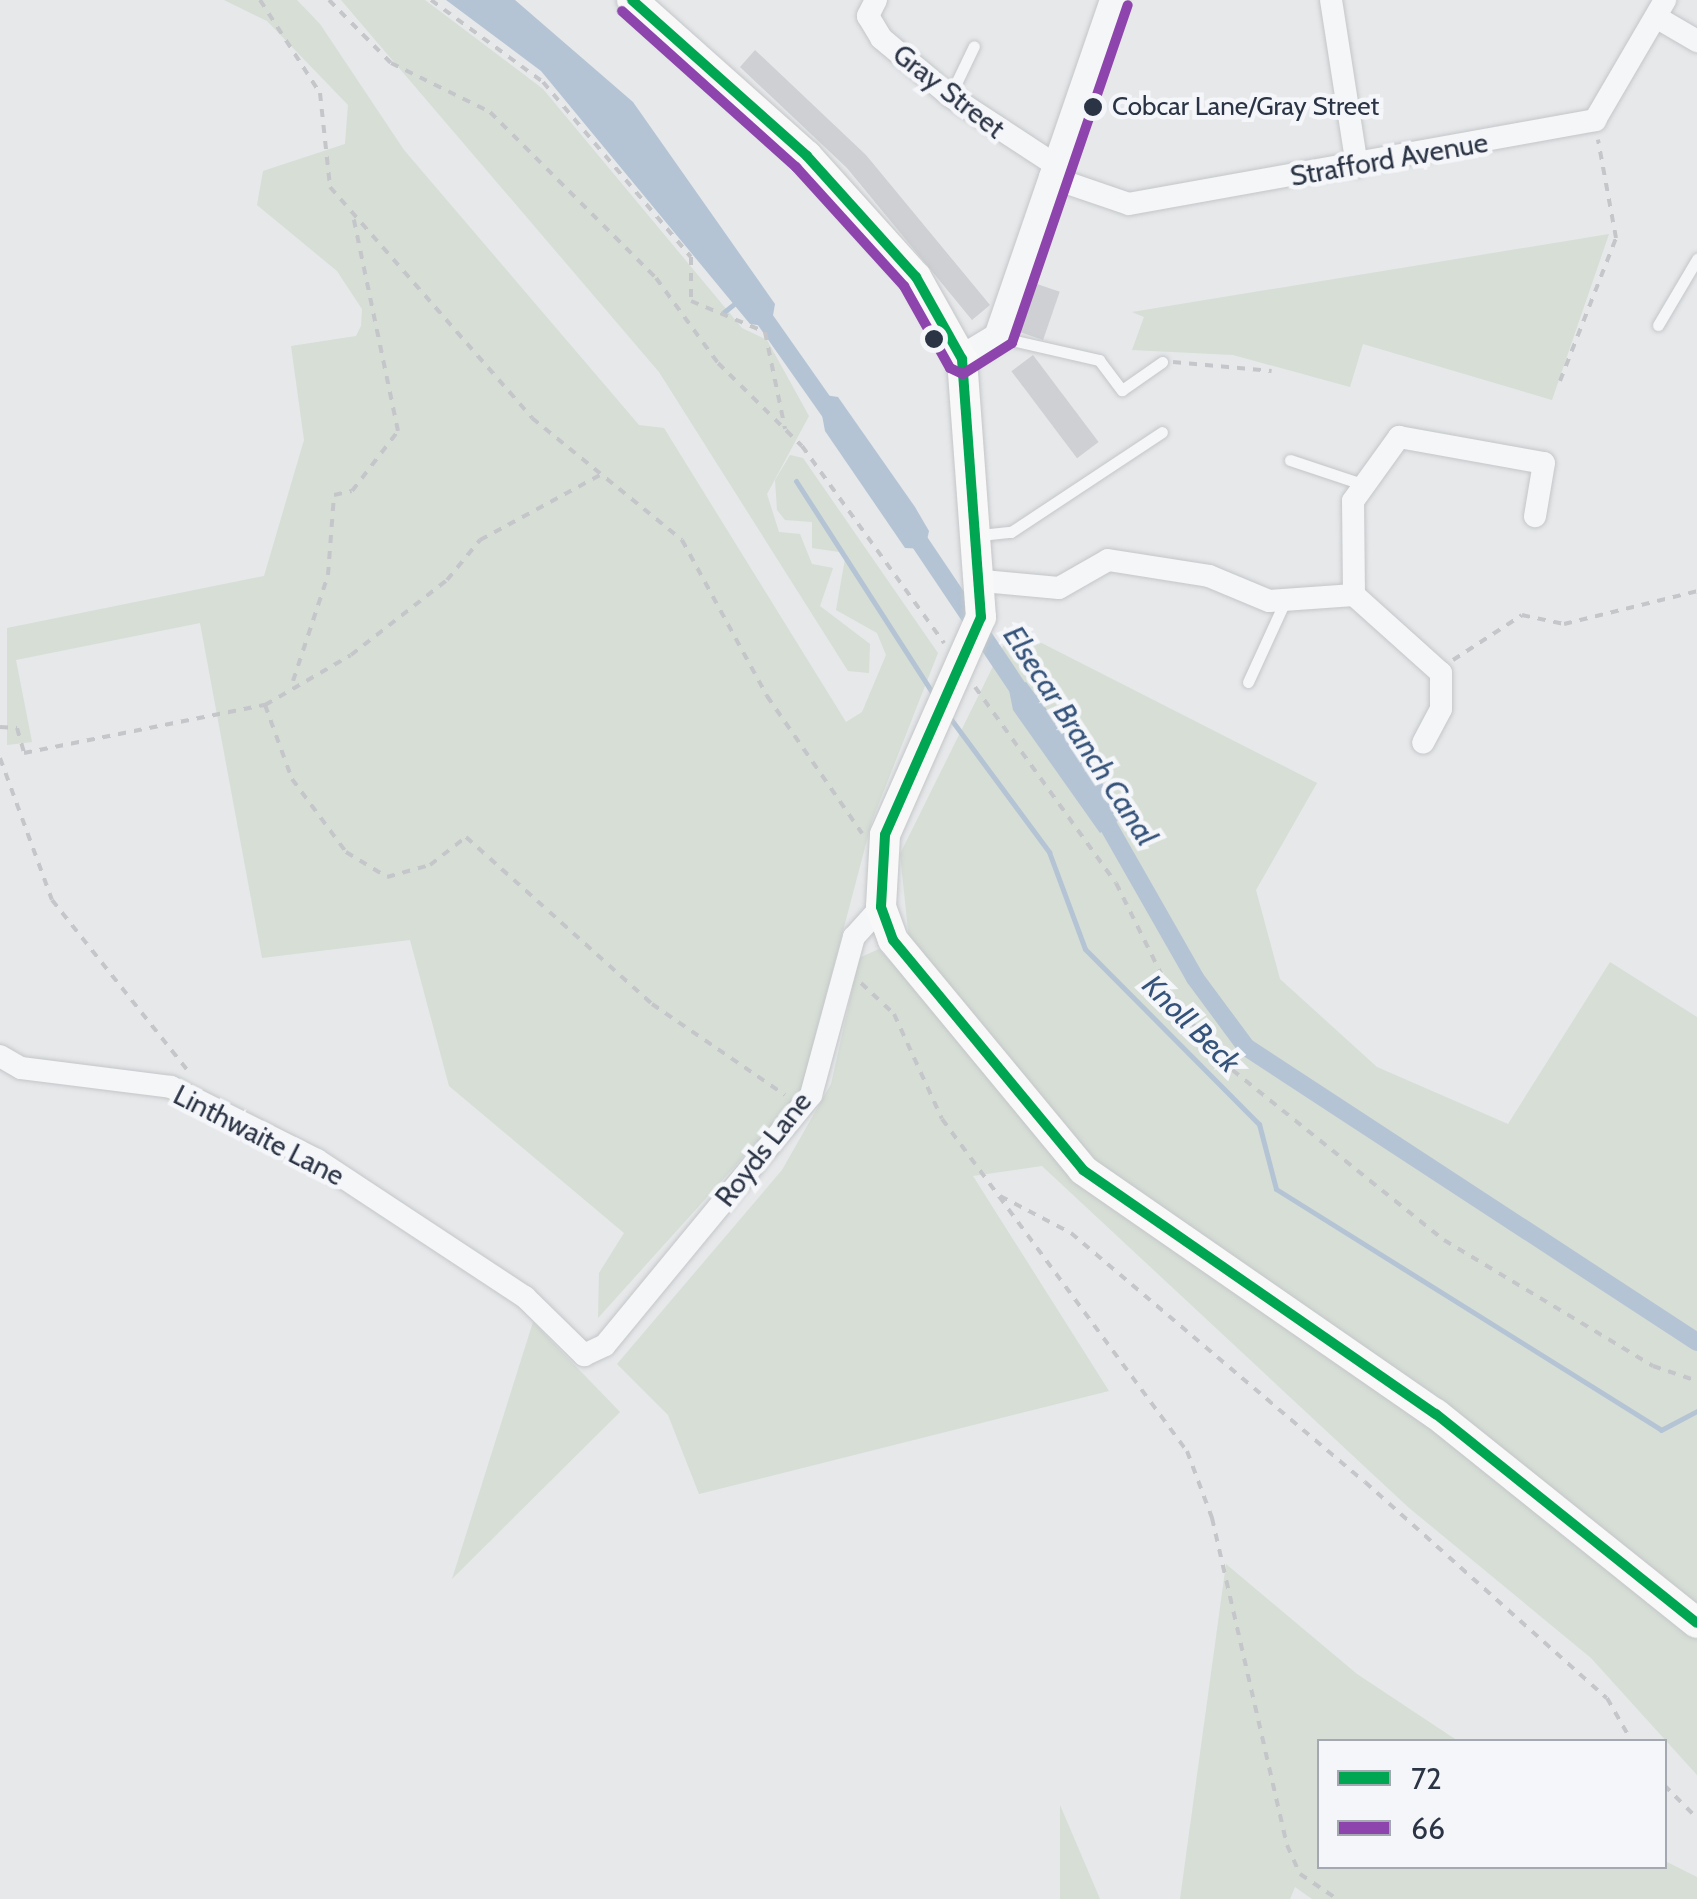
<!DOCTYPE html>
<style>
body{margin:0}
#map{position:relative;width:1697px;height:1899px;overflow:hidden;background:#e6e8ea;font-family:Cabin,sans-serif}
div>[style]{position:absolute}
.green>*{inset:0;background:#d6ded6}
.water>*{inset:0;background:#b4c4d5}
.stream>*{height:5px;margin:-2.5px;padding:0 2.5px;transform-origin:2.5px;border-radius:2.5px;background:#b4c4d5}
.canal>*{height:18px;margin:-9px;padding:0 9px;transform-origin:9px;border-radius:9px;background:#b4c4d5}
.building>*{inset:0;background:#ced0d3;transform-origin:0 0}
.path>*{height:4px;margin-top:-2px;transform-origin:0;background:repeating-linear-gradient(90deg,#c5c6ca 0 8px,transparent 0 16px)}
.roads{filter:drop-shadow(0 0 2px #c4c6c8) drop-shadow(0 0 2px #c4c6c8)}
.service>*{height:11px;margin:-5.5px;padding:0 5.5px;transform-origin:5.5px;border-radius:5.5px;background:#f5f6f7}
.minor>*{height:22px;margin:-11px;padding:0 11px;transform-origin:11px;border-radius:11px;background:#f5f6f7}
.tertiary>*{height:28px;margin:-14px;padding:0 14px;transform-origin:14px;border-radius:14px;background:#f5f6f7}
.secondary>*{height:30px;margin:-15px;padding:0 15px;transform-origin:15px;border-radius:15px;background:#f8f8f8}
.bus-1>*{height:10px;margin:-5px;padding:0 5px;transform-origin:5px;border-radius:5px;background:#00a651}
.bus-2>*{height:10px;margin:-5px;padding:0 5px;transform-origin:5px;border-radius:5px;background:#8e44ad}
.dots>*{width:28px;height:28px;translate:-50% -50%;box-sizing:border-box;border:5px solid #f4f6f9;border-radius:50%}
span{translate:-50% -50%;white-space:nowrap;text-align:center;line-height:1.15;-webkit-text-stroke:9px #f4f6f9;paint-order:stroke}
.bus-label{font-size:26px;color:#2b3445}
.left{translate:0 -50%;text-align:left}
.street-label{font-size:28px;color:#2b3445}
.water-label{font-size:30px;color:#34527a;font-style:italic}
.legend{position:absolute;left:1317px;top:1739px;width:350px;height:130px;box-sizing:border-box;background:#f4f6f9;border:2px solid #a4a8b1;margin:0;padding:12px 18px;list-style:none;font-size:30px;color:#2b3445}
.legend li{display:flex;align-items:center;gap:20px;height:50px}
.legend b{width:50px;border:2px solid #a4a8b1}
</style>
<div id="map">
<div class="green">
<div style="clip-path:polygon(224px 0,297px 0,320px 24px,404px 150px,639px 425px,664px 428px,846px 722px,862px 712px,886px 655px,877px 633px,836px 610px,846px 553px,812px 548px,812px 522px,785px 520px,777px 510px,775px 480px,790px 455px,803px 458px,938px 653px,872px 821px,800px 1094px,598px 1318px,599px 1273px,624px 1233px,449px 1086px,410px 940px,262px 958px,200px 623px,16px 660px,32px 742px,7px 745px,7px 628px,264px 576px,304px 440px,291px 346px,356px 336px,361px 326px,362px 309px,337px 271px,257px 205px,263px 171px,345px 144px,348px 105px,267px 21px)"></div>
<div style="clip-path:polygon(341px 0,425px 0,543px 89px,742px 328px,767px 340px,809px 416px,767px 494px,779px 532px,800px 534px,812px 564px,833px 568px,820px 606px,870px 644px,869px 673px,848px 671px,659px 372px)"></div>
<div style="clip-path:polygon(1609px 234px,1552px 400px,1363px 344px,1350px 387px,1233px 355px,1132px 350px,1144px 317px,1132px 312px)"></div>
<div style="clip-path:polygon(1012px 628px,1317px 783px,1256px 890px,1280px 979px,1377px 1067px,1508px 1124px,1610px 962px,1697px 1017px,1697px 1775px,1591px 1658px,1408px 1507px,1042px 1166px,973px 1176px,1109px 1391px,699px 1494px,668px 1415px,617px 1364px,782px 1170px,831px 1084px,859px 958px,879px 949px,914px 987px,900px 854px)"></div>
<div style="clip-path:polygon(533px 1322px,620px 1412px,452px 1579px)"></div>
<div style="clip-path:polygon(1226px 1564px,1357px 1674px,1458px 1741px,1320px 1742px,1320px 1866px,1665px 1861px,1697px 1877px,1697px 1899px,1312px 1899px,1295px 1887px,1290px 1899px,1180px 1899px)"></div>
<div style="clip-path:polygon(1060px 1805px,1100px 1899px,1060px 1899px)"></div>
</div>
<div class="water">
<div style="clip-path:polygon(446px 0,515px 0,633px 102px,775px 304px,771px 327px,750px 324px,541px 71px)"></div>
<div style="clip-path:polygon(818px 394px,838px 397px,915px 507px,929px 531px,925px 549px,905px 548px,825px 431px)"></div>
<div style="clip-path:polygon(1026px 682px,1126px 815px,1100px 833px,1013px 710px,1009px 690px)"></div>
</div>
<div class="stream">
<div style="left:724px;top:312px;width:13px;rotate:-39deg"></div>
<div style="left:796px;top:481px;width:257px;rotate:57.2deg"></div>
<div style="left:950px;top:718px;width:167px;rotate:53.5deg"></div>
<div style="left:1049px;top:852px;width:103px;rotate:69.6deg"></div>
<div style="left:1085px;top:949px;width:247px;rotate:45.2deg"></div>
<div style="left:1259px;top:1124px;width:67px;rotate:75.3deg"></div>
<div style="left:1276px;top:1189px;width:454px;rotate:32deg"></div>
<div style="left:1661px;top:1430px;width:41px;rotate:-27.8deg"></div>
</div>
<div class="canal">
<div style="left:759px;top:311px;width:123px;rotate:54.9deg"></div>
<div style="left:913px;top:532px;width:210px;rotate:56.1deg"></div>
<div style="left:1097px;top:806px;width:198px;rotate:60.3deg"></div>
<div style="left:1195px;top:978px;width:86px;rotate:53.5deg"></div>
<div style="left:1246px;top:1047px;width:539px;rotate:33.19deg"></div>
</div>
<div class="building">
<div style="clip-path:polygon(755px 50px,866px 155px,990px 305px,972px 320px,847px 168px,740px 67px)"></div>
<div style="left:1037px;top:284px;width:24px;height:51px;rotate:19deg"></div>
<div style="left:1033px;top:355px;width:109px;height:27px;rotate:53deg"></div>
</div>
<div class="path">
<div style="left:260px;top:0;width:111px;rotate:57.2deg"></div>
<div style="left:320px;top:93px;width:95px;rotate:83.9deg"></div>
<div style="left:330px;top:187px;width:307px;rotate:48.8deg"></div>
<div style="left:532px;top:418px;width:193px;rotate:39.1deg"></div>
<div style="left:682px;top:540px;width:178px;rotate:61.4deg"></div>
<div style="left:767px;top:696px;width:167px;rotate:55.3deg"></div>
<div style="left:329px;top:0;width:88px;rotate:45.5deg"></div>
<div style="left:391px;top:63px;width:110px;rotate:26.3deg"></div>
<div style="left:490px;top:112px;width:235px;rotate:45deg"></div>
<div style="left:656px;top:278px;width:105px;rotate:53.9deg"></div>
<div style="left:718px;top:363px;width:118px;rotate:44.7deg"></div>
<div style="left:802px;top:446px;width:243px;rotate:54.2deg"></div>
<div style="left:431px;top:0;width:139px;rotate:36.2deg"></div>
<div style="left:543px;top:82px;width:229px;rotate:49.8deg"></div>
<div style="left:691px;top:257px;width:44px;rotate:90deg"></div>
<div style="left:691px;top:301px;width:80px;rotate:22.7deg"></div>
<div style="left:765px;top:332px;width:99px;rotate:78.3deg"></div>
<div style="left:1173px;top:362px;width:99px;rotate:5.2deg"></div>
<div style="left:1560px;top:381px;width:154px;rotate:-68.6deg"></div>
<div style="left:1616px;top:238px;width:100px;rotate:-100.4deg"></div>
<div style="left:1453px;top:660px;width:82px;rotate:-33.1deg"></div>
<div style="left:1522px;top:615px;width:43px;rotate:12.1deg"></div>
<div style="left:1564px;top:624px;width:137px;rotate:-13.9deg"></div>
<div style="left:293px;top:681px;width:112px;rotate:-71.7deg"></div>
<div style="left:328px;top:575px;width:80px;rotate:-85.7deg"></div>
<div style="left:334px;top:495px;width:18px;rotate:-13deg"></div>
<div style="left:352px;top:491px;width:76px;rotate:-52.5deg"></div>
<div style="left:398px;top:431px;width:221px;rotate:-101.8deg"></div>
<div style="left:975px;top:687px;width:241px;rotate:54.3deg"></div>
<div style="left:1116px;top:883px;width:126px;rotate:63.6deg"></div>
<div style="left:1172px;top:996px;width:80px;rotate:53.1deg"></div>
<div style="left:1220px;top:1060px;width:287px;rotate:38.8deg"></div>
<div style="left:1444px;top:1240px;width:244px;rotate:31.1deg"></div>
<div style="left:1653px;top:1366px;width:46px;rotate:18.8deg"></div>
<div style="left:265px;top:705px;width:79px;rotate:70deg"></div>
<div style="left:292px;top:779px;width:91px;rotate:53.5deg"></div>
<div style="left:346px;top:852px;width:48px;rotate:31.4deg"></div>
<div style="left:387px;top:877px;width:45px;rotate:-15.6deg"></div>
<div style="left:430px;top:865px;width:46px;rotate:-37.9deg"></div>
<div style="left:466px;top:837px;width:250px;rotate:41.9deg"></div>
<div style="left:652px;top:1004px;width:161px;rotate:34.4deg"></div>
<div style="left:0;top:727px;width:17px;rotate:3deg"></div>
<div style="left:17px;top:728px;width:26px;rotate:74deg"></div>
<div style="left:24px;top:753px;width:246px;rotate:-11.3deg"></div>
<div style="left:265px;top:705px;width:99px;rotate:-30.2deg"></div>
<div style="left:351px;top:655px;width:122px;rotate:-38deg"></div>
<div style="left:447px;top:580px;width:52px;rotate:-50.5deg"></div>
<div style="left:480px;top:540px;width:136px;rotate:-28.4deg"></div>
<div style="left:0;top:758px;width:151px;rotate:69.9deg"></div>
<div style="left:52px;top:900px;width:218px;rotate:51.5deg"></div>
<div style="left:861px;top:983px;width:45px;rotate:43.2deg"></div>
<div style="left:894px;top:1014px;width:115px;rotate:65.4deg"></div>
<div style="left:942px;top:1119px;width:413px;rotate:53.6deg"></div>
<div style="left:1187px;top:1451px;width:72px;rotate:69.5deg"></div>
<div style="left:1212px;top:1518px;width:335px;rotate:77.1deg"></div>
<div style="left:1287px;top:1845px;width:32px;rotate:66deg"></div>
<div style="left:1300px;top:1874px;width:45px;rotate:34deg"></div>
<div style="left:1000px;top:1196px;width:80px;rotate:27.5deg"></div>
<div style="left:1071px;top:1233px;width:385px;rotate:40.3deg"></div>
<div style="left:1365px;top:1482px;width:324px;rotate:41.8deg"></div>
<div style="left:1607px;top:1698px;width:51px;rotate:60.4deg"></div>
<div style="left:1664px;top:1785px;width:47px;rotate:45deg"></div>
</div>
<div class="roads">
<div class="service">
<div style="left:950px;top:96px;width:55px;rotate:-64.4deg"></div>
<div style="left:1658px;top:325px;width:77px;rotate:-59.4deg"></div>
<div style="left:998px;top:337px;width:104px;rotate:12.8deg"></div>
<div style="left:1099px;top:360px;width:38px;rotate:53deg"></div>
<div style="left:1122px;top:390px;width:49px;rotate:-35deg"></div>
<div style="left:1290px;top:460px;width:79px;rotate:18.4deg"></div>
<div style="left:980px;top:535px;width:31px;rotate:-6deg"></div>
<div style="left:1011px;top:532px;width:181px;rotate:-33.5deg"></div>
<div style="left:1248px;top:682px;width:89px;rotate:-65.4deg"></div>
</div>
<div class="minor">
<div style="left:876px;top:0;width:18px;rotate:117deg"></div>
<div style="left:868px;top:16px;width:26px;rotate:59deg"></div>
<div style="left:881px;top:38px;width:90px;rotate:40deg"></div>
<div style="left:950px;top:96px;width:124px;rotate:33.2deg"></div>
<div style="left:1331px;top:0;width:168px;rotate:81.1deg"></div>
<div style="left:1656px;top:17px;width:48px;rotate:30.3deg"></div>
<div style="left:1050px;top:177px;width:83px;rotate:18.9deg"></div>
<div style="left:1129px;top:204px;width:474px;rotate:-10.2deg"></div>
<div style="left:1595px;top:120px;width:139px;rotate:-59.7deg"></div>
<div style="left:983px;top:581px;width:76px;rotate:5.3deg"></div>
<div style="left:1059px;top:588px;width:56px;rotate:-29.7deg"></div>
<div style="left:1108px;top:560px;width:102px;rotate:9deg"></div>
<div style="left:1209px;top:576px;width:65px;rotate:22.6deg"></div>
<div style="left:1269px;top:601px;width:85px;rotate:-4deg"></div>
<div style="left:1354px;top:595px;width:117px;rotate:41.9deg"></div>
<div style="left:1441px;top:673px;width:36px;rotate:90deg"></div>
<div style="left:1441px;top:709px;width:38px;rotate:118deg"></div>
<div style="left:1354px;top:595px;width:94px;rotate:-90.6deg"></div>
<div style="left:1353px;top:501px;width:79px;rotate:-54.3deg"></div>
<div style="left:1399px;top:437px;width:147px;rotate:10.2deg"></div>
<div style="left:1544px;top:463px;width:54px;rotate:99.6deg"></div>
<div style="left:0;top:1056px;width:24px;rotate:30deg"></div>
<div style="left:21px;top:1068px;width:151px;rotate:7.2deg"></div>
<div style="left:171px;top:1087px;width:163px;rotate:26.6deg"></div>
<div style="left:317px;top:1160px;width:249px;rotate:33.4deg"></div>
<div style="left:525px;top:1297px;width:83px;rotate:44.5deg"></div>
<div style="left:584px;top:1355px;width:23px;rotate:-25deg"></div>
<div style="left:605px;top:1345px;width:324px;rotate:-50.5deg"></div>
<div style="left:811px;top:1095px;width:164px;rotate:-74.8deg"></div>
<div style="left:854px;top:937px;width:40px;rotate:-48deg"></div>
</div>
<div class="tertiary">
<div style="left:962px;top:359px;width:42px;rotate:-31.4deg"></div>
<div style="left:998px;top:337px;width:356px;rotate:-71deg"></div>
</div>
<div class="secondary">
<div style="left:632px;top:0;width:234px;rotate:41.7deg"></div>
<div style="left:807px;top:156px;width:163px;rotate:48deg"></div>
<div style="left:916px;top:277px;width:94px;rotate:60.7deg"></div>
<div style="left:962px;top:359px;width:259px;rotate:85.8deg"></div>
<div style="left:981px;top:617px;width:238px;rotate:113.8deg"></div>
<div style="left:885px;top:835px;width:72px;rotate:93.2deg"></div>
<div style="left:881px;top:907px;width:35px;rotate:70deg"></div>
<div style="left:893px;top:940px;width:298px;rotate:50.4deg"></div>
<div style="left:1083px;top:1170px;width:429px;rotate:34.7deg"></div>
<div style="left:1436px;top:1414px;width:334px;rotate:38.7deg"></div>
</div>
</div>
<div class="bus-1">
<div style="left:632px;top:0;width:234px;rotate:41.7deg"></div>
<div style="left:807px;top:156px;width:163px;rotate:48deg"></div>
<div style="left:916px;top:277px;width:94px;rotate:60.7deg"></div>
<div style="left:962px;top:359px;width:259px;rotate:85.8deg"></div>
<div style="left:981px;top:617px;width:238px;rotate:113.8deg"></div>
<div style="left:885px;top:835px;width:72px;rotate:93.2deg"></div>
<div style="left:881px;top:907px;width:35px;rotate:70deg"></div>
<div style="left:893px;top:940px;width:298px;rotate:50.4deg"></div>
<div style="left:1083px;top:1170px;width:429px;rotate:34.7deg"></div>
<div style="left:1436px;top:1414px;width:334px;rotate:38.7deg"></div>
</div>
<div class="bus-2">
<div style="left:622px;top:11px;width:234px;rotate:41.9deg"></div>
<div style="left:796px;top:167px;width:161px;rotate:47.8deg"></div>
<div style="left:904px;top:286px;width:94px;rotate:60.7deg"></div>
<div style="left:950px;top:368px;width:14px;rotate:25deg"></div>
<div style="left:963px;top:374px;width:58px;rotate:-32.3deg"></div>
<div style="left:1012px;top:343px;width:357px;rotate:-71.1deg"></div>
</div>
<div class="dots">
<div style="left:1093px;top:107px;background:#2b3445"></div>
<div style="left:934px;top:339px;background:#2b3445"></div>
</div>
<div class="bus-label">
<span class="left" style="left:1112px;top:107px">Cobcar Lane/Gray Street</span>
</div>
<div class="street-label">
<span style="left:949px;top:91px;rotate:38deg">Gray Street</span>
<span style="left:1389px;top:159px;rotate:-10deg">Strafford Avenue</span>
<span style="left:259px;top:1135px;rotate:27deg">Linthwaite Lane</span>
<span style="left:763px;top:1149px;rotate:-52deg">Royds Lane</span>
</div>
<div class="water-label">
<span style="left:1080px;top:736px;rotate:57deg">Elsecar Branch Canal</span>
<span style="left:1191px;top:1024px;rotate:45deg">Knoll Beck</span>
</div>
<ul class="legend">
<li><b style="height:12px;background:#00a651"></b>72</li>
<li><b style="height:12px;background:#8e44ad"></b>66</li>
</ul>
</div>
